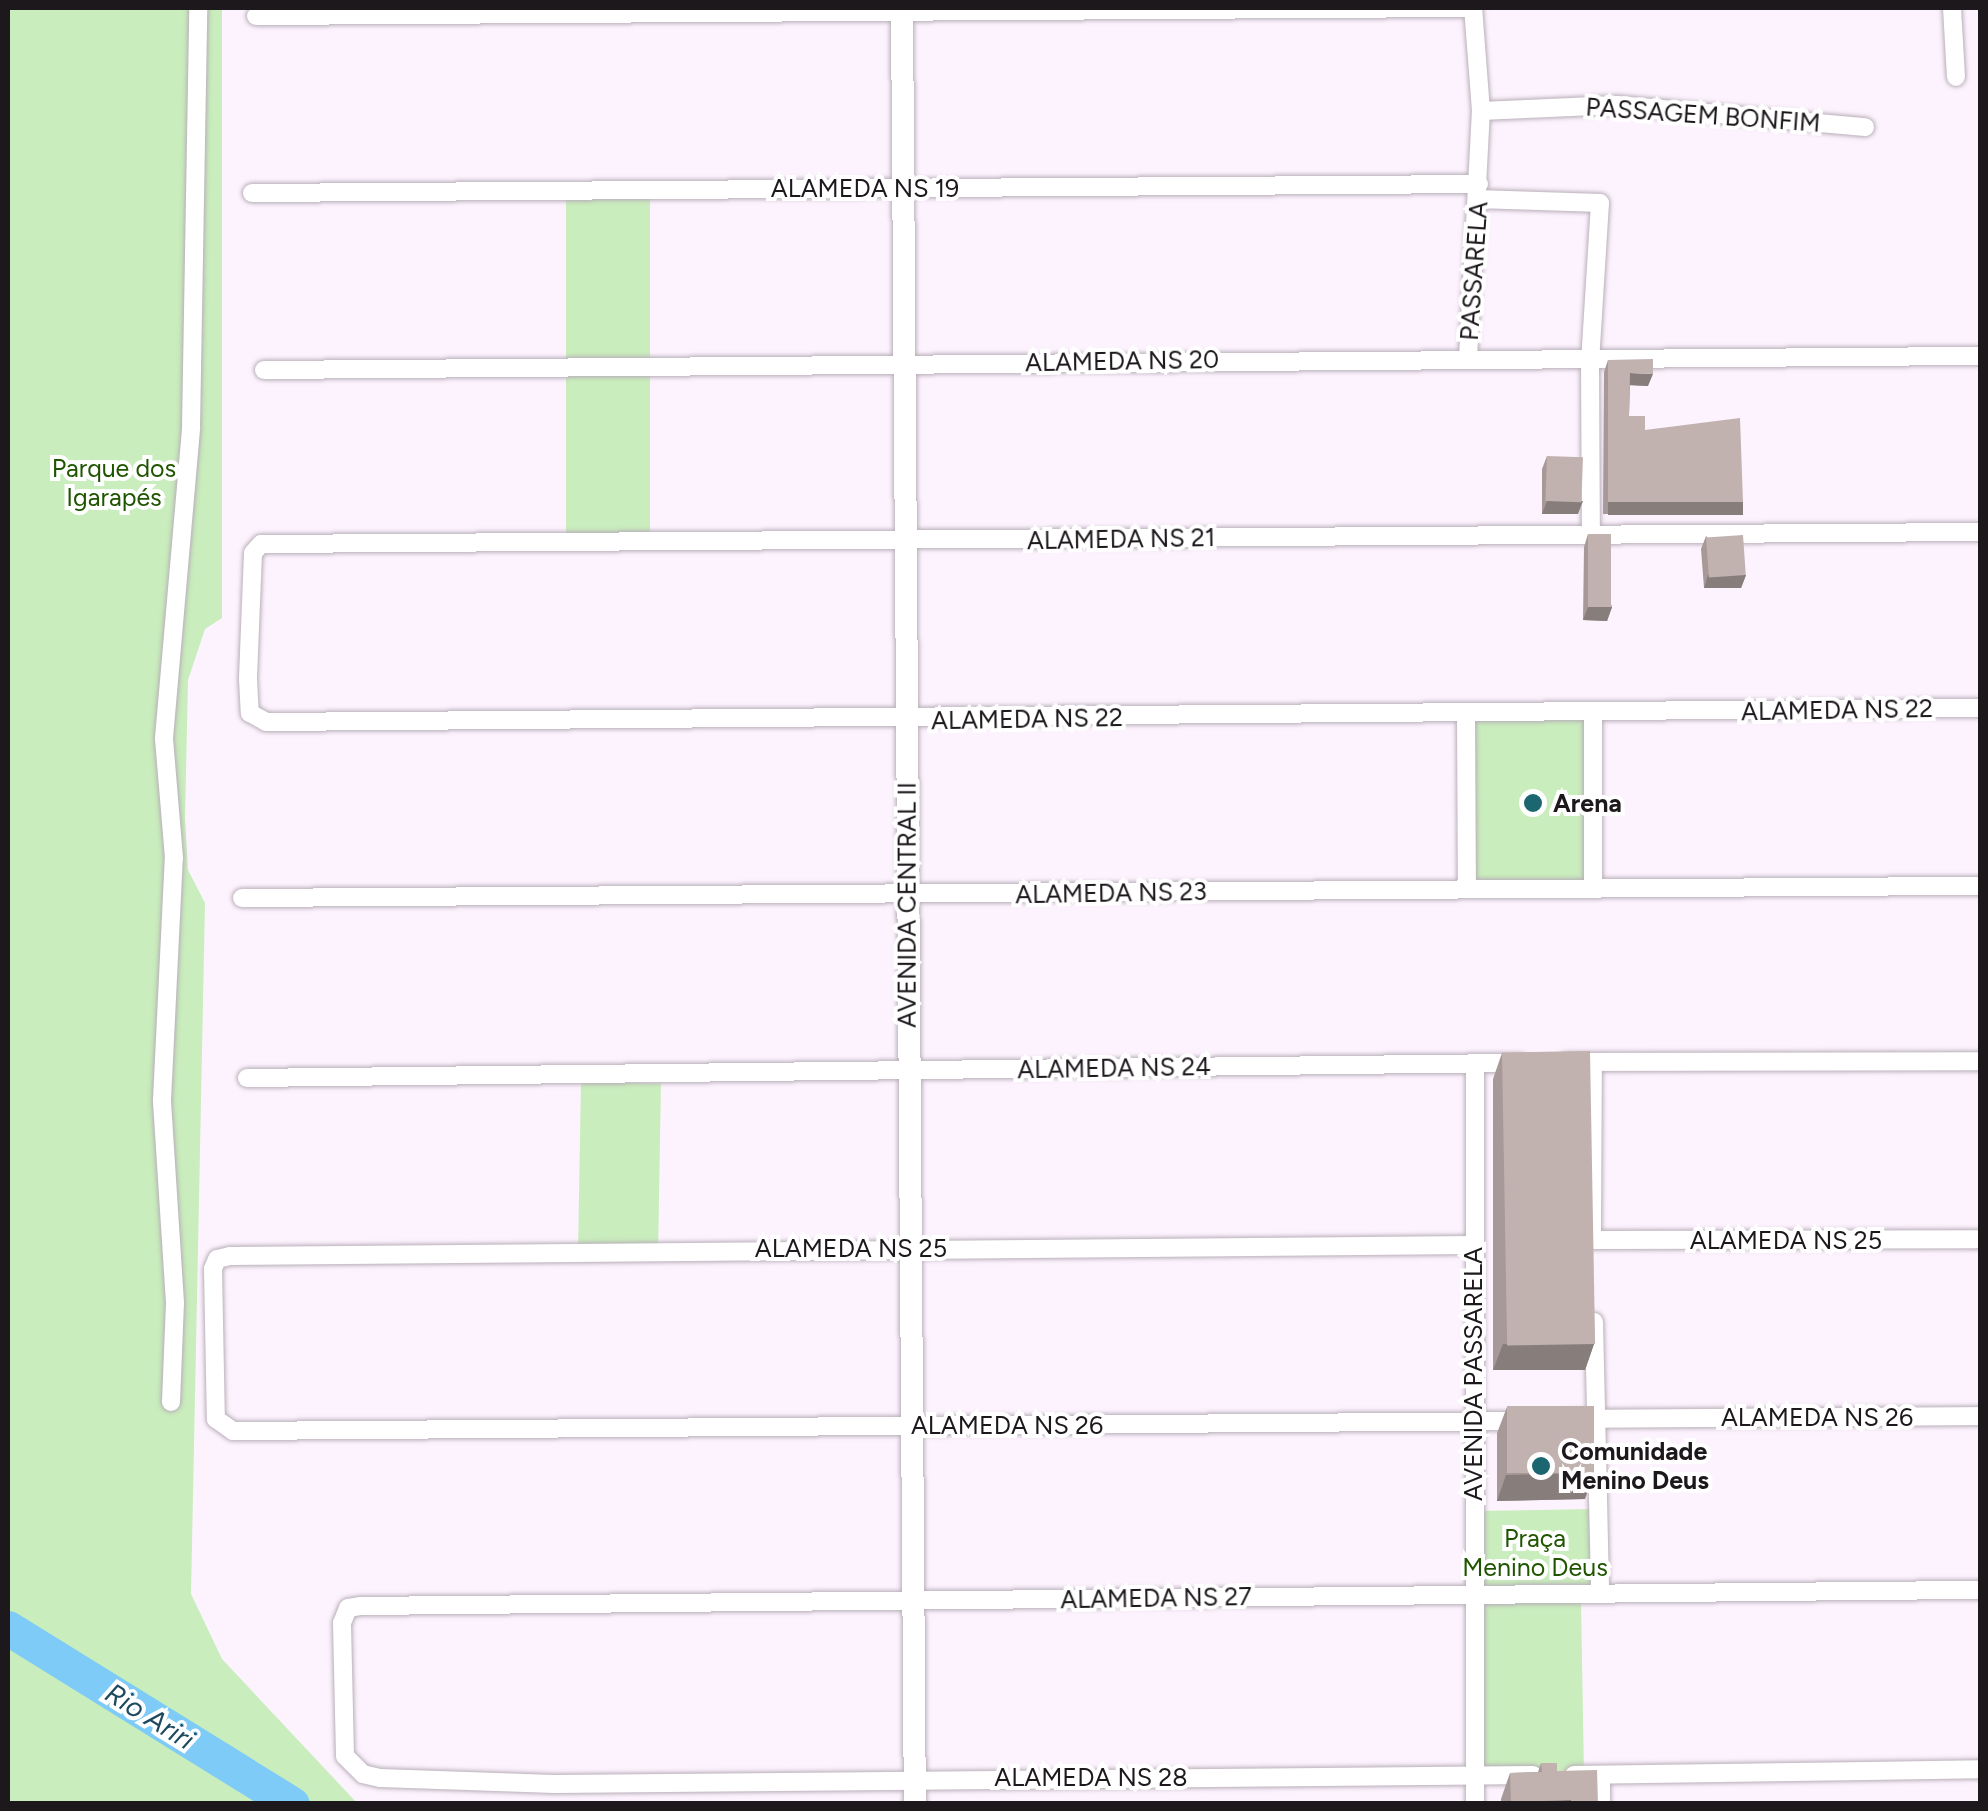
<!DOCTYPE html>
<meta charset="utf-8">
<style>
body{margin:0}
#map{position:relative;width:1988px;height:1811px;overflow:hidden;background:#fdf3fe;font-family:Figtree,sans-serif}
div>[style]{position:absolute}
.green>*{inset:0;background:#c9edbc;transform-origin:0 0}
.river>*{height:35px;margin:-17.5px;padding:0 17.5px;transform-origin:17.5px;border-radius:17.5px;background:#7dcbf6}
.roads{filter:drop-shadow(0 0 2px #b8afb9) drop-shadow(0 0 2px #b8afb9)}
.minor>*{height:18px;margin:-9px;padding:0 9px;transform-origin:9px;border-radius:9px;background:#fff}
.tertiary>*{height:22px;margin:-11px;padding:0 11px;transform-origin:11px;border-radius:11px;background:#fff}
.wall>*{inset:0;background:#a69997}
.shaded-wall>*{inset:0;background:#877d7b;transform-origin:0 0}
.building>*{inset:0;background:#c1b2b0;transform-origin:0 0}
.dots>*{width:28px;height:28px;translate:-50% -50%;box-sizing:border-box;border:5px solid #fff;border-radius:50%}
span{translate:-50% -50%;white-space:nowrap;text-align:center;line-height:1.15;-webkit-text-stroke:8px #fff;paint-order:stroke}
.street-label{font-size:25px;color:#1c181c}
.park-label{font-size:25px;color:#205500}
.poi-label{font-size:25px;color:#1c181c;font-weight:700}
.left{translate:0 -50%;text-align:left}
.water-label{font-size:28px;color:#1e4a60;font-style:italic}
.frame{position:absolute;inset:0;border:10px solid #1c181c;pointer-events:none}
</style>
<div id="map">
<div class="green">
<div style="clip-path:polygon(8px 8px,222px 8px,222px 618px,205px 629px,188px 680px,185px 819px,188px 870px,205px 903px,191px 1594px,222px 1659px,357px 1803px,8px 1804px)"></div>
<div style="left:566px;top:190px;width:84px;height:356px"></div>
<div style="left:1595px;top:713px;width:178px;height:129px;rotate:89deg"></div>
<div style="left:581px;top:1082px;width:80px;height:167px;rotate:1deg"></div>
<div style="left:1595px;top:1509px;width:86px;height:121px;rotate:89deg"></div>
<div style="left:1581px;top:1602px;width:171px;height:105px;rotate:89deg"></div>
</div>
<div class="river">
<div style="left:8px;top:1628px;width:334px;rotate:31.8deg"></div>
</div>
<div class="roads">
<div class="minor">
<div style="left:1952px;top:8px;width:69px;rotate:86.7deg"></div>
<div style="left:256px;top:16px;width:1217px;rotate:-0.38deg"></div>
<div style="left:1481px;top:111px;width:136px;rotate:-2.5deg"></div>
<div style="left:1617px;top:105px;width:249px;rotate:5.1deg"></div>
<div style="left:252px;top:193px;width:1227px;rotate:-0.42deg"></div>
<div style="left:1478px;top:199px;width:122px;rotate:1.9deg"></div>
<div style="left:1600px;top:203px;width:158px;rotate:93.6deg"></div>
<div style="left:1590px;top:361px;width:174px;rotate:89.7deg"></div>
<div style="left:1468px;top:358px;width:247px;rotate:-87deg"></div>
<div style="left:1481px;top:111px;width:103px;rotate:-94.4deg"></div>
<div style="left:264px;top:370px;width:1716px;rotate:-0.47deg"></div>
<div style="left:1980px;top:532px;width:1719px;rotate:179.6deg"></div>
<div style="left:261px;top:544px;width:12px;rotate:132deg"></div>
<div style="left:253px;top:553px;width:126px;rotate:92.3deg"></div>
<div style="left:248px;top:679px;width:34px;rotate:87deg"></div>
<div style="left:250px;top:713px;width:18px;rotate:29deg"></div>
<div style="left:266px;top:722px;width:1714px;rotate:-0.47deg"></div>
<div style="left:1466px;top:712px;width:174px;rotate:89.7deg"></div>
<div style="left:1593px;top:712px;width:175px;rotate:90deg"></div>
<div style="left:242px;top:898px;width:1738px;rotate:-0.4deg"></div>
<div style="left:1566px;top:1062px;width:414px;rotate:-0.1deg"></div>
<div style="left:1475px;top:1064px;width:740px;rotate:90deg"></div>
<div style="left:247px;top:1078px;width:1273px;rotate:-0.68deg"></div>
<div style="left:1592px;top:1231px;width:169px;rotate:-89.7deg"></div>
<div style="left:1592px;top:1240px;width:388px;rotate:-0.1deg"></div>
<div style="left:1472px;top:1245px;width:1242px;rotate:179.49deg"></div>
<div style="left:230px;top:1256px;width:13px;rotate:167deg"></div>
<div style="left:217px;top:1259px;width:11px;rotate:112deg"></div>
<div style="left:213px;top:1269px;width:150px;rotate:88.9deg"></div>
<div style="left:216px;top:1419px;width:21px;rotate:35deg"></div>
<div style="left:233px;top:1431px;width:1292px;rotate:-0.44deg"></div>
<div style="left:1594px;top:1322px;width:270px;rotate:88.7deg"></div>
<div style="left:171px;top:1402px;width:99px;rotate:-87.7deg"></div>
<div style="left:175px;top:1303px;width:203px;rotate:-93.7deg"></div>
<div style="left:162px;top:1100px;width:242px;rotate:-87.2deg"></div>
<div style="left:174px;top:858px;width:120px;rotate:-94.8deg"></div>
<div style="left:164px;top:738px;width:312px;rotate:-85deg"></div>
<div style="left:191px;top:427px;width:419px;rotate:-89deg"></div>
<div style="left:1571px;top:1419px;width:409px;rotate:-0.4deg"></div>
<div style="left:1533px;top:1775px;width:979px;rotate:179.47deg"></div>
<div style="left:554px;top:1784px;width:174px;rotate:-178deg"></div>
<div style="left:380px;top:1778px;width:17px;rotate:-167deg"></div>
<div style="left:363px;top:1774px;width:25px;rotate:-135deg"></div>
<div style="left:345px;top:1756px;width:133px;rotate:-91.3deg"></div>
<div style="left:342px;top:1623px;width:16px;rotate:-68deg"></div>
<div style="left:348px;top:1608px;width:12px;rotate:-9deg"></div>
<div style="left:360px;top:1606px;width:1620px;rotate:-0.57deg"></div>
<div style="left:1574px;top:1775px;width:406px;rotate:-0.8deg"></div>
<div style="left:1601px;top:1775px;width:29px;rotate:90deg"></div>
</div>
<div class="tertiary">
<div style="left:902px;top:8px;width:1796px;rotate:89.59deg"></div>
</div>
</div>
<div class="wall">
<div style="clip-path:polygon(1608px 360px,1648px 386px,1630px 385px,1629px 416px,1739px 514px,1603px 514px,1604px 372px)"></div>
<div style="clip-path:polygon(1547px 456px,1578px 514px,1542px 514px,1542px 469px)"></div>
<div style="clip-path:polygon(1588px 534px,1612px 607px,1607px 621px,1583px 620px,1584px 547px)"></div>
<div style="clip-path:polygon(1706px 536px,1746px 575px,1741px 588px,1704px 588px,1701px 549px)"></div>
<div style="clip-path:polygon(1502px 1053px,1594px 1344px,1585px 1370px,1493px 1370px,1493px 1079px)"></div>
<div style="clip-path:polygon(1507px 1407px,1585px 1499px,1497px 1501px,1497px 1433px)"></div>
<div style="clip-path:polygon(1541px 1763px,1557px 1771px,1598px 1804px,1501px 1804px,1501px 1799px,1510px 1773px,1538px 1772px)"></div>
</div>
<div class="shaded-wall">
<div style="clip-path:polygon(1630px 373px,1653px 374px,1648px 386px,1626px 385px)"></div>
<div style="clip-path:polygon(1547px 501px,1583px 501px,1578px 514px,1542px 514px)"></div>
<div style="left:1608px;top:502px;width:135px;height:13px"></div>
<div style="clip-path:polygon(1708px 575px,1746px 575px,1741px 588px,1704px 588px)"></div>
<div style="clip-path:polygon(1588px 607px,1612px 607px,1607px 621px,1583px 620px)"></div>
<div style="clip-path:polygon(1503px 1344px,1594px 1344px,1585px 1370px,1493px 1370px)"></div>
<div style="clip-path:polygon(1594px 1473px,1585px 1499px,1497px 1501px,1506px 1475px)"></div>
<div style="clip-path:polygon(1571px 1800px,1570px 1804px,1540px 1804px,1541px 1801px)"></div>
</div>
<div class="building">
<div style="clip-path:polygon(1653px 359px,1653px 374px,1630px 373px,1629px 416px,1645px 416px,1645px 430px,1740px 418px,1743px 502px,1608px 502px,1608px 360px)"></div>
<div style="left:1547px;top:456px;width:36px;height:45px;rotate:2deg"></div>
<div style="left:1588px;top:534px;width:23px;height:73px"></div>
<div style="left:1743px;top:535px;width:40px;height:37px;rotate:86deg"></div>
<div style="left:1590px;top:1051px;width:293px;height:88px;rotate:89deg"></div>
<div style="left:1594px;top:1406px;width:67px;height:87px;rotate:90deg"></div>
<div style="clip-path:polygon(1541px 1763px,1557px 1763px,1557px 1771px,1597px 1770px,1598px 1804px,1572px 1804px,1571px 1800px,1541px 1801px,1541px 1804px,1511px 1804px,1510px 1773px,1542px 1772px)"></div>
</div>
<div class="dots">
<div style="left:1533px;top:803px;background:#1b6670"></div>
<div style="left:1541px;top:1466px;background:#1b6670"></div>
</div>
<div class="street-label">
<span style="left:1703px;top:115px;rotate:4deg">PASSAGEM BONFIM</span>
<span style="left:865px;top:188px">ALAMEDA NS 19</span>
<span style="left:1474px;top:271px;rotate:-86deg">PASSARELA</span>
<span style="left:1122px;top:361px;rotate:-1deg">ALAMEDA NS 20</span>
<span style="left:1121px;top:539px;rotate:-1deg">ALAMEDA NS 21</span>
<span style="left:1837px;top:710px;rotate:-1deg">ALAMEDA NS 22</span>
<span style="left:1027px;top:719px;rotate:-1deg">ALAMEDA NS 22</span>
<span style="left:1111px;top:893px;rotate:-1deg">ALAMEDA NS 23</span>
<span style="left:907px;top:905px;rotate:-90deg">AVENIDA CENTRAL II</span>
<span style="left:1114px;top:1068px;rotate:-1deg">ALAMEDA NS 24</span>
<span style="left:1786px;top:1240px">ALAMEDA NS 25</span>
<span style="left:851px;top:1248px">ALAMEDA NS 25</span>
<span style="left:1473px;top:1374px;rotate:-90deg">AVENIDA PASSARELA</span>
<span style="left:1817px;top:1417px">ALAMEDA NS 26</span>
<span style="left:1007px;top:1425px">ALAMEDA NS 26</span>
<span style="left:1156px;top:1598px;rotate:-1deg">ALAMEDA NS 27</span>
<span style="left:1091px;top:1777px">ALAMEDA NS 28</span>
</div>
<div class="park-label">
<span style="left:114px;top:483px">Parque dos<br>Igarapés</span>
<span style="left:1535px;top:1553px">Praça<br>Menino Deus</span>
</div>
<div class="poi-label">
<span class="left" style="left:1553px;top:803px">Arena</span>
<span class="left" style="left:1561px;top:1466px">Comunidade<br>Menino Deus</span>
</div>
<div class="water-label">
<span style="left:150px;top:1716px;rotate:32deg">Rio Ariri</span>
</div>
<div class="frame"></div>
</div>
